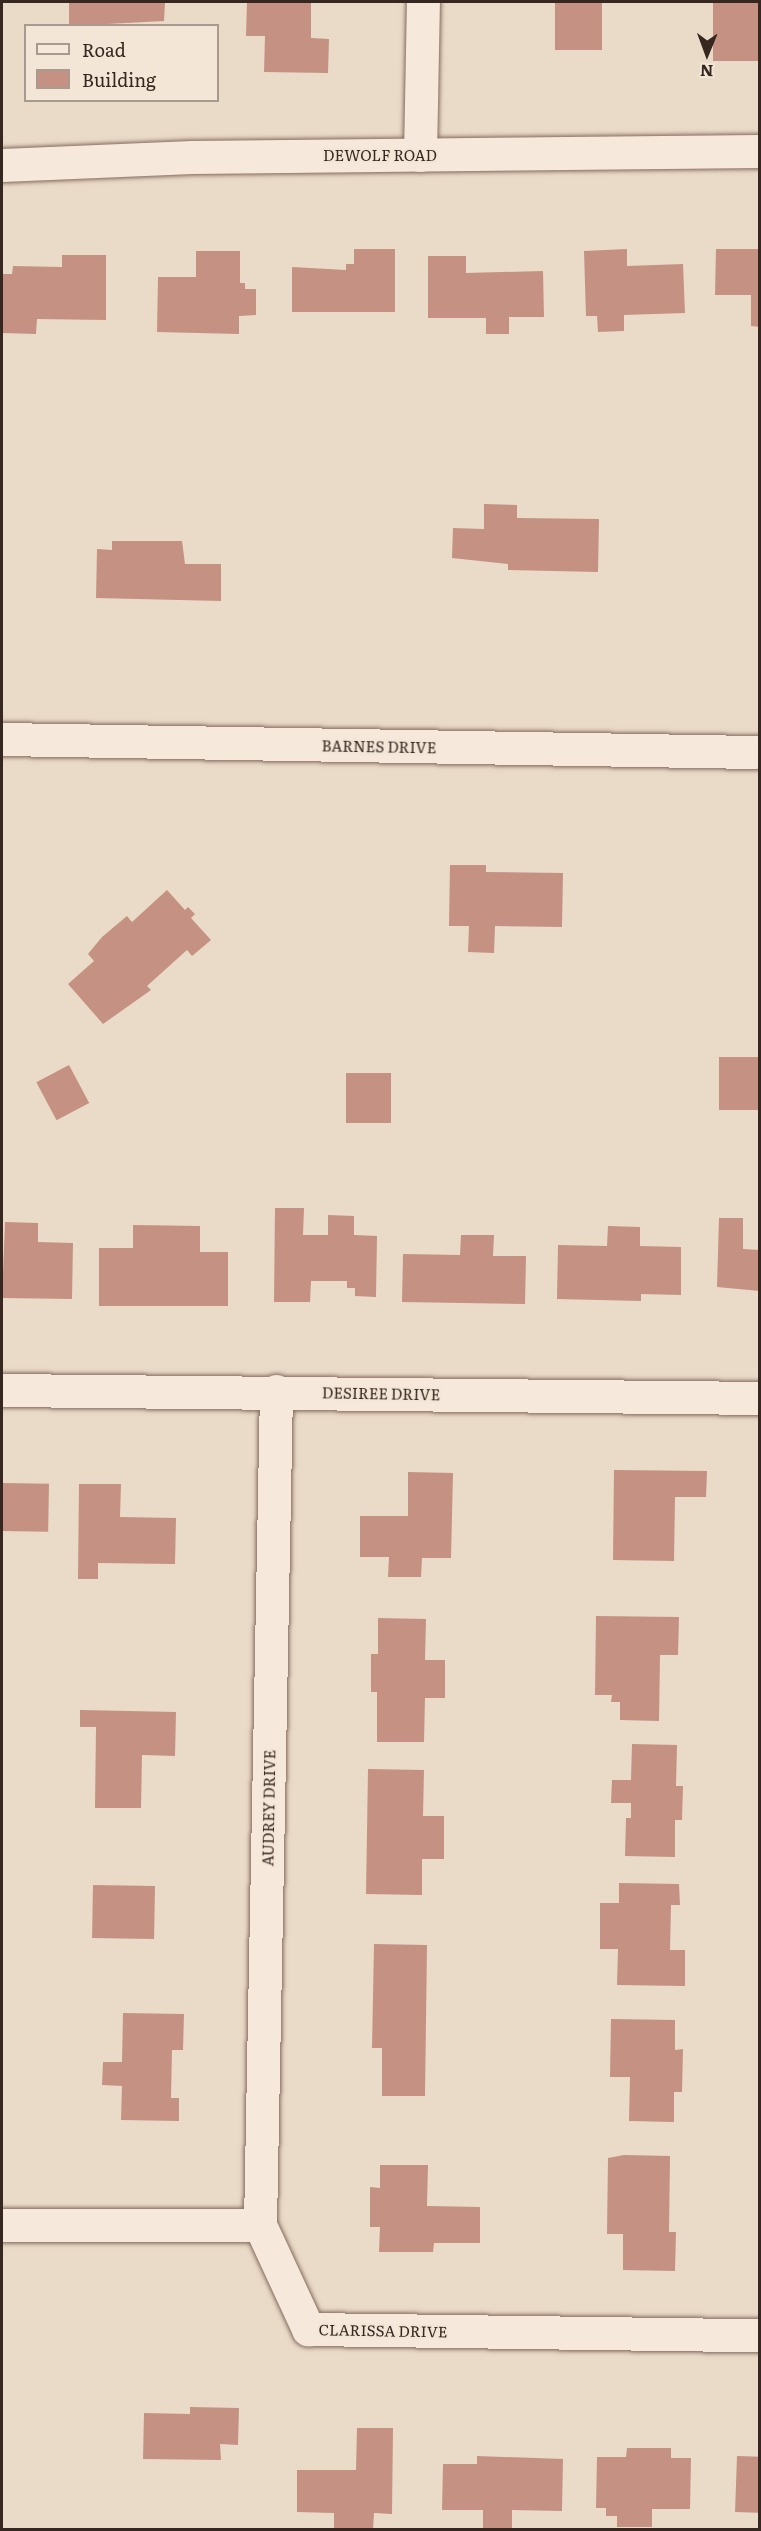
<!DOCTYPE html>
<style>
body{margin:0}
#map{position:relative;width:761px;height:2531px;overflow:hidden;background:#eadac8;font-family:Literata,serif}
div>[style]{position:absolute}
.building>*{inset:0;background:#c59182;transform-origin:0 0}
.roads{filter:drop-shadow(0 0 2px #856c5f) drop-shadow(0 0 2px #856c5f)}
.street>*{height:33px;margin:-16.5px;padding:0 16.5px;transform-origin:16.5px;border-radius:16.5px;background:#f6e9db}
span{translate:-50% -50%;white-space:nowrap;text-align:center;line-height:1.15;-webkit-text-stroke:4.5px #f3e6d7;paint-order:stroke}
.street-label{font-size:15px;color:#372721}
.frame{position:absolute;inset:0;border:3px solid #372721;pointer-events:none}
.legend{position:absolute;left:24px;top:24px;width:195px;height:78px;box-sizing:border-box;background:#f3e6d7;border:2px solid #a89a8e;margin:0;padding:8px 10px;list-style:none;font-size:18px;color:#372721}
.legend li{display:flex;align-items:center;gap:12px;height:30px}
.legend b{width:30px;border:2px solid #a89a8e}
.north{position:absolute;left:677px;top:24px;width:60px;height:60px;-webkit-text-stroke:4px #f3e6d7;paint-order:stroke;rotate:181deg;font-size:16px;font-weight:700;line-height:24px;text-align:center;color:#372721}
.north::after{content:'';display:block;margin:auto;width:21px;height:27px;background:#372721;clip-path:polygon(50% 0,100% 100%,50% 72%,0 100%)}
</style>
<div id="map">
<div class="building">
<div style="clip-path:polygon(69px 2px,165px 2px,164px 21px,69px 26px)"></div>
<div style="clip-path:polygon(247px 2px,311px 2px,311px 38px,329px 39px,328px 73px,264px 72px,265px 36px,246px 36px)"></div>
<div style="left:555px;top:2px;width:47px;height:48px"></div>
<div style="left:713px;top:2px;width:47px;height:59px"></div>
<div style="clip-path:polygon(354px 249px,395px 249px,395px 312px,292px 312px,292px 267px,346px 270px,346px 264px,354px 264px)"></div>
<div style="clip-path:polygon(627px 249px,627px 266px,683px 264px,685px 313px,624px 315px,624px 331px,598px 332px,597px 316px,586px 316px,584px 251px)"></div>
<div style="clip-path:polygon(716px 249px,760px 249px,760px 327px,751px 326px,751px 295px,715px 295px)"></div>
<div style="clip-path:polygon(196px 251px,240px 251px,240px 283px,245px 283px,245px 289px,256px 289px,256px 315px,239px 316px,239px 334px,157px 332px,158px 277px,196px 277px)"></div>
<div style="clip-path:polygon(62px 255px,106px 255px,106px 320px,37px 319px,36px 334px,2px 333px,2px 274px,12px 274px,13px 266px,62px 267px)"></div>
<div style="clip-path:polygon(428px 256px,466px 256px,466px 273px,543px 271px,544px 317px,509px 317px,509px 334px,486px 334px,486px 318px,428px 318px)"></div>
<div style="clip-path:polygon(484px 504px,517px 505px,517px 518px,599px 519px,598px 572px,508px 570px,508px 564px,452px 558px,453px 528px,484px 529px)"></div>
<div style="clip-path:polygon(112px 541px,182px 541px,185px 564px,221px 564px,221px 601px,96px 598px,97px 549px,112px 550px)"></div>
<div style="clip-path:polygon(450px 865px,486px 865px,486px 872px,563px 873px,562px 927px,495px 926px,494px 953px,468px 952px,469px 926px,449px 926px)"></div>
<div style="clip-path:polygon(167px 890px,185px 910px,188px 907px,195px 914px,191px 918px,211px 940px,192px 956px,187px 950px,147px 986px,151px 990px,103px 1024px,68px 984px,94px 961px,88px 954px,102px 937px,127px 916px,132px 922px)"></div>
<div style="left:760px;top:1057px;width:53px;height:41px;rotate:90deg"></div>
<div style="left:69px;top:1065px;width:43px;height:37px;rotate:62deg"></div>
<div style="left:346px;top:1073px;width:45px;height:50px"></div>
<div style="clip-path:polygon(275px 1208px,304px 1208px,303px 1235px,328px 1235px,328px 1215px,354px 1216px,354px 1235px,377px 1236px,376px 1297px,355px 1296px,355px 1288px,347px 1288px,347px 1281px,311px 1281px,310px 1302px,274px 1302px)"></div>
<div style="clip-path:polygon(719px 1218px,743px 1218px,743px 1249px,760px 1250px,760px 1291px,717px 1287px)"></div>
<div style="clip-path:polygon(5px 1222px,38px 1223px,38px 1242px,73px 1243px,72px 1299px,2px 1298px)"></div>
<div style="clip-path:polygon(133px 1225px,200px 1226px,200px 1252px,228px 1252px,228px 1306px,99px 1306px,99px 1248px,133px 1248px)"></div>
<div style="clip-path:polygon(608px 1226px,640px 1227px,640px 1246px,681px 1247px,681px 1295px,641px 1294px,641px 1301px,557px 1299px,558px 1245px,607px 1246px)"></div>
<div style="clip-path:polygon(461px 1235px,494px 1235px,493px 1256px,526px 1256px,525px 1304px,402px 1302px,403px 1254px,460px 1255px)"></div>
<div style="clip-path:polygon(614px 1470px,707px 1471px,706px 1497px,675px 1497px,674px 1561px,613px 1560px)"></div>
<div style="clip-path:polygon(408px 1472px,453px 1473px,451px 1558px,422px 1558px,421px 1577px,388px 1577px,389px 1557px,360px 1557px,360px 1516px,408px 1516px)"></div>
<div style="left:2px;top:1483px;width:47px;height:48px;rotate:1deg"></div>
<div style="clip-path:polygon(79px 1484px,121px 1484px,120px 1517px,176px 1518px,175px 1564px,98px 1563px,98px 1579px,78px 1579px)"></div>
<div style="clip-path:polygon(596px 1616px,679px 1617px,678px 1655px,660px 1655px,659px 1721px,620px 1720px,620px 1702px,611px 1702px,612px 1695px,595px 1695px)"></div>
<div style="clip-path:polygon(378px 1618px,426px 1619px,425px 1660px,445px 1660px,445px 1698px,425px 1698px,424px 1742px,377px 1742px,377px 1692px,371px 1692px,371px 1654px,378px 1654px)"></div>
<div style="clip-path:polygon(80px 1710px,176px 1712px,175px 1756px,142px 1755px,141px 1808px,95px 1808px,96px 1727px,80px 1727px)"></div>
<div style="clip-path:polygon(632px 1744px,677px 1745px,676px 1786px,683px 1786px,682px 1820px,675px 1820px,675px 1857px,625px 1856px,626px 1818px,631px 1818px,631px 1803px,611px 1803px,612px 1780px,631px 1780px)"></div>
<div style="clip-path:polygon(368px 1769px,424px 1770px,423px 1816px,444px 1816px,444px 1859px,422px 1859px,422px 1895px,366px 1894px)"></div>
<div style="clip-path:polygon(619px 1883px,679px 1884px,680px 1905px,671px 1905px,670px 1950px,685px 1950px,685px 1986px,617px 1985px,618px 1949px,600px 1949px,600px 1903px,619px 1903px)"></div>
<div style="left:93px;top:1885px;width:62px;height:53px;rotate:1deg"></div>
<div style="clip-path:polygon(374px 1944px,427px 1945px,425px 2096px,382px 2096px,382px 2048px,372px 2048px)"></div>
<div style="clip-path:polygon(123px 2013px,184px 2014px,183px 2050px,172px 2050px,171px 2098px,179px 2098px,179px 2121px,121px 2120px,122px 2086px,102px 2085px,103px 2062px,122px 2062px)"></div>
<div style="clip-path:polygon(611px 2019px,675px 2020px,675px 2050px,683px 2049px,682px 2092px,674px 2092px,674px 2122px,629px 2121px,630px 2077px,610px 2077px)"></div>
<div style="clip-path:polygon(624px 2155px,670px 2156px,669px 2232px,676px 2232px,675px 2271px,623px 2270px,623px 2234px,607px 2234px,608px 2158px)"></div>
<div style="clip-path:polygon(380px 2165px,428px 2165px,427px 2206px,480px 2207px,480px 2243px,434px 2243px,433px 2252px,379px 2252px,380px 2227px,370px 2227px,370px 2187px,380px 2188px)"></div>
<div style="clip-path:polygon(190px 2407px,239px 2408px,238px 2445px,220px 2444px,221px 2460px,143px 2459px,144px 2413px,190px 2414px)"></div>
<div style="clip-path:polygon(357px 2428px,393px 2428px,392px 2514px,374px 2513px,373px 2530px,334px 2530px,334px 2513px,297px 2512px,297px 2470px,356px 2470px)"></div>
<div style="clip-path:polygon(627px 2448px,671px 2448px,671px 2458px,691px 2458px,690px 2509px,652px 2509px,652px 2527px,617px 2527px,617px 2516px,606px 2516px,606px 2508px,596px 2508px,597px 2457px,626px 2457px)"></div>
<div style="clip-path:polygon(477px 2456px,563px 2459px,562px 2511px,512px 2510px,512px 2530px,483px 2530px,483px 2510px,442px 2510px,443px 2464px,477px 2464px)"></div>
<div style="left:737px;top:2456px;width:23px;height:56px;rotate:2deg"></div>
</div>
<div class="roads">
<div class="street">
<div style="left:420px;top:155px;width:153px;rotate:-88.9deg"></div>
<div style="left:2px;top:165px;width:190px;rotate:-2.4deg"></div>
<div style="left:192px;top:157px;width:568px;rotate:-0.61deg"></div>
<div style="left:2px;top:739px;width:754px;rotate:0.99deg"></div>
<div style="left:2px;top:1390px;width:758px;rotate:0.6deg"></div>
<div style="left:276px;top:1391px;width:834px;rotate:91.1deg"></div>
<div style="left:260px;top:2225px;width:115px;rotate:65.2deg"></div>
<div style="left:308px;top:2329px;width:452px;rotate:0.8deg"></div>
<div style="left:2px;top:2225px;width:258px"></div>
</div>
</div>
<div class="street-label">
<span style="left:380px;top:155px">DEWOLF ROAD</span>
<span style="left:379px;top:746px;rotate:1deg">BARNES DRIVE</span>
<span style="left:381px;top:1393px;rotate:1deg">DESIREE DRIVE</span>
<span style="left:268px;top:1808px;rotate:-89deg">AUDREY DRIVE</span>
<span style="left:383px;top:2330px;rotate:1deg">CLARISSA DRIVE</span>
</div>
<div class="frame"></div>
<ul class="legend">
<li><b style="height:8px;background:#f6e9db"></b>Road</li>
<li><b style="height:16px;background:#c59182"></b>Building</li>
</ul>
<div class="north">N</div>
</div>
